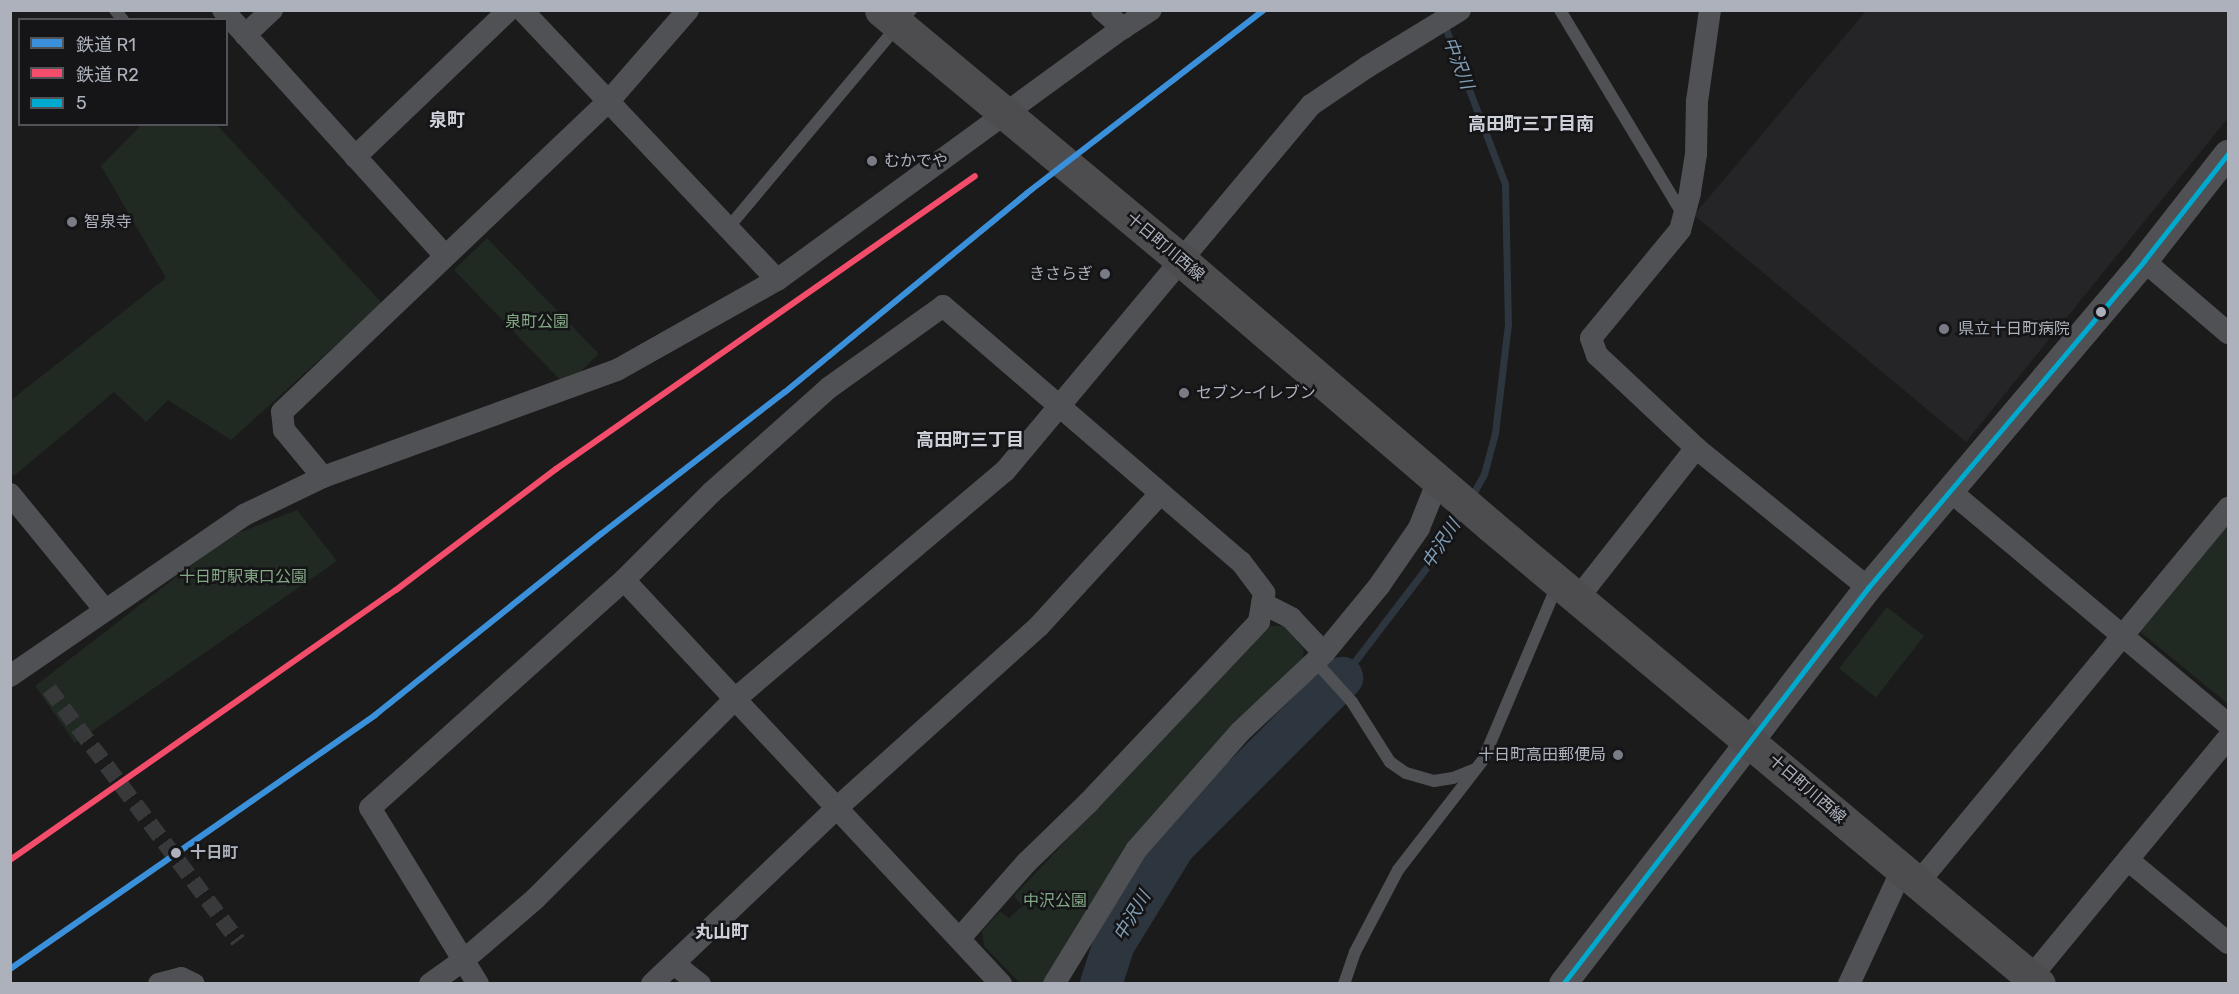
<!DOCTYPE html>
<meta charset="utf-8">
<style>
body{margin:0}
#map{position:relative;width:2239px;height:994px;overflow:hidden;background:#1b1b1b;font-family:Rubik,"Noto Sans JP",sans-serif}
div>[style]{position:absolute}
.built>*{inset:0;background:#252527}
.green>*{inset:0;background:#202922;transform-origin:0 0}
.stream>*{height:7px;margin:-3.5px;padding:0 3.5px;transform-origin:3.5px;border-radius:3.5px;background:#2d363e}
.river>*{height:42px;margin:-21px;padding:0 21px;transform-origin:21px;border-radius:21px;background:#2d363e}
.pedestrian-tunnel>*{height:16px;margin-top:-8px;transform-origin:0;background:repeating-linear-gradient(90deg,#38393b 0 16px,transparent 0 24px)}
.service>*{height:12px;margin:-6px;padding:0 6px;transform-origin:6px;border-radius:6px;background:#4f5154}
.minor>*{height:22px;margin:-11px;padding:0 11px;transform-origin:11px;border-radius:11px;background:#4f5154}
.tertiary>*{height:28px;margin:-14px;padding:0 14px;transform-origin:14px;border-radius:14px;background:#4f5154}
.primary>*{height:33px;margin:-16.5px;padding:0 16.5px;transform-origin:16.5px;border-radius:16.5px;background:#4d4d50}
.rail>*{height:4.5px;margin-top:-2.25px;transform-origin:0;background:repeating-linear-gradient(90deg,#4f5153 0 8px,transparent 0 14px)}
.bus-1>*{height:4.5px;margin:-2.25px;padding:0 2.25px;transform-origin:2.25px;border-radius:2.25px;background:#00a9ce}
.rail-1>*{height:6px;margin:-3px;padding:0 3px;transform-origin:3px;border-radius:3px;background:#3a90db}
.rail-2>*{height:6px;margin:-3px;padding:0 3px;transform-origin:3px;border-radius:3px;background:#f44d6c}
.dots>*{width:16px;height:16px;translate:-50% -50%;box-sizing:border-box;border:3px solid #151517;border-radius:50%}
span{translate:-50% -50%;white-space:nowrap;text-align:center;line-height:1.15;-webkit-text-stroke:5px #151517;paint-order:stroke}
.poi-label{font-size:16px;color:#acb1bc}
.left{translate:0 -50%;text-align:left}
.right{translate:-100% -50%;text-align:right}
.street-label{font-size:16px;color:#acb1bc}
.park-label{font-size:16px;color:#83a885}
.stop-label{font-size:16px;color:#acb1bc;font-weight:700}
.water-label{font-size:18px;color:#829fb8;font-style:italic}
.neighbourhood-label{font-size:18px;color:#cdd0d8;font-weight:700}
.frame{position:absolute;inset:0;border:12px solid #acb1bc;pointer-events:none}
.legend{position:absolute;left:18px;top:18px;width:210px;height:108px;box-sizing:border-box;background:#151517;border:2px solid #515359;margin:0;padding:8px 10px;list-style:none;font-size:18px;color:#acb1bc}
.legend li{display:flex;align-items:center;gap:12px;height:30px}
.legend b{width:30px;border:2px solid #515359}
</style>
<div id="map">
<div class="built">
<div style="clip-path:polygon(2227px 10px,2228px 118px,1966px 442px,1694px 215px,1866px 11px)"></div>
</div>
<div class="green">
<div style="clip-path:polygon(141px 125px,217px 125px,382px 303px,231px 440px,168px 400px,146px 422px,114px 392px,14px 476px,10px 473px,10px 401px,166px 278px,101px 166px)"></div>
<div style="left:487px;top:238px;width:161px;height:46px;rotate:46deg"></div>
<div style="clip-path:polygon(297px 510px,337px 561px,75px 743px,35px 686px,228px 537px)"></div>
<div style="clip-path:polygon(2228px 520px,2228px 704px,2138px 630px)"></div>
<div style="left:1887px;top:607px;width:47px;height:78px;rotate:38deg"></div>
<div style="clip-path:polygon(1268px 626px,1286px 626px,1304px 650px,1302px 663px,1230px 728px,1043px 983px,1020px 983px,984px 946px,982px 931px,1000px 911px,1009px 918px,1022px 906px,1014px 896px)"></div>
</div>
<div class="stream">
<div style="left:1444px;top:24px;width:171px;rotate:69.1deg"></div>
<div style="left:1505px;top:184px;width:140px;rotate:88.8deg"></div>
<div style="left:1508px;top:324px;width:110px;rotate:96.8deg"></div>
<div style="left:1495px;top:433px;width:42px;rotate:105deg"></div>
<div style="left:1484px;top:474px;width:26px;rotate:119deg"></div>
<div style="left:1342px;top:678px;width:150px;rotate:-52.6deg"></div>
<div style="left:1433px;top:559px;width:56px;rotate:-58.9deg"></div>
</div>
<div class="river">
<div style="left:1101px;top:984px;width:42px;rotate:-72deg"></div>
<div style="left:1114px;top:944px;width:115px;rotate:-58.5deg"></div>
<div style="left:1174px;top:846px;width:238px;rotate:-45deg"></div>
</div>
<div class="pedestrian-tunnel">
<div style="left:49px;top:689px;width:315px;rotate:53.1deg"></div>
</div>
<div class="service">
<div style="left:115px;top:10px;width:13px;rotate:51deg"></div>
<div style="left:1560px;top:10px;width:239px;rotate:59deg"></div>
<div style="left:728px;top:228px;width:285px;rotate:-50deg"></div>
<div style="left:1315px;top:661px;width:55px;rotate:47.9deg"></div>
<div style="left:1352px;top:702px;width:71px;rotate:57.7deg"></div>
<div style="left:1390px;top:762px;width:19px;rotate:35deg"></div>
<div style="left:1406px;top:773px;width:29px;rotate:16deg"></div>
<div style="left:1434px;top:781px;width:19px;rotate:-9deg"></div>
<div style="left:1453px;top:778px;width:24px;rotate:-22deg"></div>
<div style="left:1344px;top:984px;width:34px;rotate:-71deg"></div>
<div style="left:1355px;top:952px;width:93px;rotate:-62.3deg"></div>
<div style="left:1398px;top:870px;width:139px;rotate:-52.3deg"></div>
<div style="left:1483px;top:760px;width:192px;rotate:-67deg"></div>
</div>
<div class="minor">
<div style="left:223px;top:10px;width:331px;rotate:47.9deg"></div>
<div style="left:522px;top:10px;width:371px;rotate:46.6deg"></div>
<div style="left:1102px;top:10px;width:28px;rotate:41deg"></div>
<div style="left:1710px;top:10px;width:92px;rotate:98.1deg"></div>
<div style="left:1697px;top:101px;width:53px;rotate:91.1deg"></div>
<div style="left:1696px;top:154px;width:39px;rotate:99deg"></div>
<div style="left:1690px;top:193px;width:38px;rotate:105deg"></div>
<div style="left:1680px;top:230px;width:140px;rotate:129.5deg"></div>
<div style="left:1591px;top:338px;width:18px;rotate:71deg"></div>
<div style="left:1597px;top:355px;width:136px;rotate:43.2deg"></div>
<div style="left:1696px;top:448px;width:222px;rotate:39.1deg"></div>
<div style="left:245px;top:35px;width:37px;rotate:-43deg"></div>
<div style="left:355px;top:157px;width:213px;rotate:-43.7deg"></div>
<div style="left:2144px;top:261px;width:111px;rotate:40.6deg"></div>
<div style="left:323px;top:477px;width:61px;rotate:-129.7deg"></div>
<div style="left:284px;top:430px;width:18px;rotate:-96deg"></div>
<div style="left:282px;top:412px;width:450px;rotate:-43.6deg"></div>
<div style="left:608px;top:102px;width:122px;rotate:-49deg"></div>
<div style="left:1950px;top:491px;width:363px;rotate:40deg"></div>
<div style="left:10px;top:494px;width:150px;rotate:50.7deg"></div>
<div style="left:624px;top:580px;width:553px;rotate:46.98deg"></div>
<div style="left:1578px;top:598px;width:191px;rotate:-51.8deg"></div>
<div style="left:1262px;top:603px;width:33px;rotate:27deg"></div>
<div style="left:1291px;top:618px;width:48px;rotate:46.7deg"></div>
<div style="left:10px;top:676px;width:284px;rotate:-34.5deg"></div>
<div style="left:244px;top:515px;width:88px;rotate:-25.7deg"></div>
<div style="left:323px;top:477px;width:313px;rotate:-20deg"></div>
<div style="left:617px;top:370px;width:184px;rotate:-29.4deg"></div>
<div style="left:777px;top:280px;width:428px;rotate:-36.1deg"></div>
<div style="left:1123px;top:28px;width:33px;rotate:-33deg"></div>
<div style="left:2128px;top:860px;width:130px;rotate:39.7deg"></div>
<div style="left:1918px;top:883px;width:487px;rotate:-50.4deg"></div>
<div style="left:674px;top:964px;width:33px;rotate:38deg"></div>
<div style="left:2031px;top:977px;width:310px;rotate:-50.5deg"></div>
<div style="left:159px;top:984px;width:23px;rotate:-15deg"></div>
<div style="left:181px;top:978px;width:14px;rotate:25deg"></div>
<div style="left:430px;top:984px;width:43px;rotate:-35.5deg"></div>
<div style="left:465px;top:959px;width:92px;rotate:-40.6deg"></div>
<div style="left:535px;top:899px;width:283px;rotate:-45deg"></div>
<div style="left:735px;top:699px;width:353px;rotate:-40.2deg"></div>
<div style="left:1005px;top:471px;width:477px;rotate:-50.1deg"></div>
<div style="left:1311px;top:105px;width:68px;rotate:-34.2deg"></div>
<div style="left:1367px;top:67px;width:109px;rotate:-31.5deg"></div>
<div style="left:478px;top:984px;width:206px;rotate:-121.5deg"></div>
<div style="left:370px;top:808px;width:341px;rotate:-41.9deg"></div>
<div style="left:624px;top:580px;width:124px;rotate:-45deg"></div>
<div style="left:712px;top:492px;width:158px;rotate:-41.7deg"></div>
<div style="left:830px;top:387px;width:139px;rotate:-35.6deg"></div>
<div style="left:943px;top:306px;width:393px;rotate:40.7deg"></div>
<div style="left:1241px;top:562px;width:39px;rotate:53deg"></div>
<div style="left:1264px;top:593px;width:29px;rotate:100deg"></div>
<div style="left:1259px;top:622px;width:248px;rotate:133.4deg"></div>
<div style="left:1089px;top:802px;width:86px;rotate:135.9deg"></div>
<div style="left:1027px;top:862px;width:101px;rotate:131.4deg"></div>
<div style="left:652px;top:984px;width:257px;rotate:-43.6deg"></div>
<div style="left:838px;top:807px;width:270px;rotate:-42deg"></div>
<div style="left:1039px;top:626px;width:180px;rotate:-47.5deg"></div>
<div style="left:1054px;top:984px;width:157px;rotate:-58.5deg"></div>
<div style="left:1136px;top:850px;width:157px;rotate:-48.6deg"></div>
<div style="left:1240px;top:732px;width:115px;rotate:-43.2deg"></div>
<div style="left:1324px;top:653px;width:87px;rotate:-50.6deg"></div>
<div style="left:1379px;top:586px;width:70px;rotate:-55.4deg"></div>
<div style="left:1419px;top:528px;width:54px;rotate:-68.2deg"></div>
<div style="left:1849px;top:984px;width:126px;rotate:-65.1deg"></div>
</div>
<div class="tertiary">
<div style="left:1563px;top:984px;width:500px;rotate:-52.4deg"></div>
<div style="left:1868px;top:588px;width:428px;rotate:-49.8deg"></div>
<div style="left:2144px;top:261px;width:136px;rotate:-51.9deg"></div>
</div>
<div class="primary">
<div style="left:881px;top:10px;width:392px;rotate:39.8deg"></div>
<div style="left:1182px;top:261px;width:407px;rotate:40.6deg"></div>
<div style="left:1491px;top:526px;width:714px;rotate:39.89deg"></div>
</div>
<div class="rail">
<div style="left:10px;top:969px;width:445px;rotate:-34.8deg"></div>
<div style="left:375px;top:715px;width:290px;rotate:-38.7deg"></div>
<div style="left:601px;top:534px;width:232px;rotate:-37.7deg"></div>
<div style="left:785px;top:392px;width:313px;rotate:-39.4deg"></div>
<div style="left:1027px;top:193px;width:299px;rotate:-37.7deg"></div>
</div>
<div class="bus-1">
<div style="left:1563px;top:984px;width:500px;rotate:-52.4deg"></div>
<div style="left:1868px;top:588px;width:428px;rotate:-49.8deg"></div>
<div style="left:2144px;top:261px;width:136px;rotate:-51.9deg"></div>
</div>
<div class="rail-1">
<div style="left:10px;top:969px;width:445px;rotate:-34.8deg"></div>
<div style="left:375px;top:715px;width:290px;rotate:-38.7deg"></div>
<div style="left:601px;top:534px;width:232px;rotate:-37.7deg"></div>
<div style="left:785px;top:392px;width:313px;rotate:-39.4deg"></div>
<div style="left:1027px;top:193px;width:299px;rotate:-37.7deg"></div>
</div>
<div class="rail-2">
<div style="left:10px;top:860px;width:471px;rotate:-35deg"></div>
<div style="left:396px;top:590px;width:201px;rotate:-37.1deg"></div>
<div style="left:556px;top:469px;width:511px;rotate:-34.96deg"></div>
</div>
<div class="dots">
<div style="left:872px;top:161px;background:#797c84"></div>
<div style="left:72px;top:222px;background:#797c84"></div>
<div style="left:1105px;top:274px;background:#797c84"></div>
<div style="left:2101px;top:312px;background:#acb1bc"></div>
<div style="left:1944px;top:329px;background:#797c84"></div>
<div style="left:1184px;top:393px;background:#797c84"></div>
<div style="left:1618px;top:755px;background:#797c84"></div>
<div style="left:176px;top:853px;background:#acb1bc"></div>
</div>
<div class="poi-label">
<span class="left" style="left:884px;top:161px">むかでや</span>
<span class="left" style="left:84px;top:222px">智泉寺</span>
<span class="right" style="left:1093px;top:274px">きさらぎ</span>
<span class="left" style="left:1958px;top:329px">県立十日町病院</span>
<span class="left" style="left:1196px;top:393px">セブン-イレブン</span>
<span class="right" style="left:1606px;top:755px">十日町高田郵便局</span>
</div>
<div class="street-label">
<span style="left:1165px;top:247px;rotate:40deg">十日町川西線</span>
<span style="left:1807px;top:789px;rotate:41deg">十日町川西線</span>
</div>
<div class="park-label">
<span style="left:537px;top:322px">泉町公園</span>
<span style="left:243px;top:577px">十日町駅東口公園</span>
<span style="left:1055px;top:901px">中沢公園</span>
</div>
<div class="stop-label">
<span class="left" style="left:190px;top:853px">十日町</span>
</div>
<div class="water-label">
<span style="left:1458px;top:63px;rotate:69deg">中沢川</span>
<span style="left:1441px;top:544px;rotate:-57deg">中沢川</span>
<span style="left:1132px;top:916px;rotate:-59deg">中沢川</span>
</div>
<div class="neighbourhood-label">
<span style="left:447px;top:120px">泉町</span>
<span style="left:1531px;top:124px">高田町三丁目南</span>
<span style="left:970px;top:440px">高田町三丁目</span>
<span style="left:722px;top:932px">丸山町</span>
</div>
<div class="frame"></div>
<ul class="legend">
<li><b style="height:8px;background:#3a90db"></b>鉄道 R1</li>
<li><b style="height:8px;background:#f44d6c"></b>鉄道 R2</li>
<li><b style="height:8px;background:#00a9ce"></b>5</li>
</ul>
</div>
